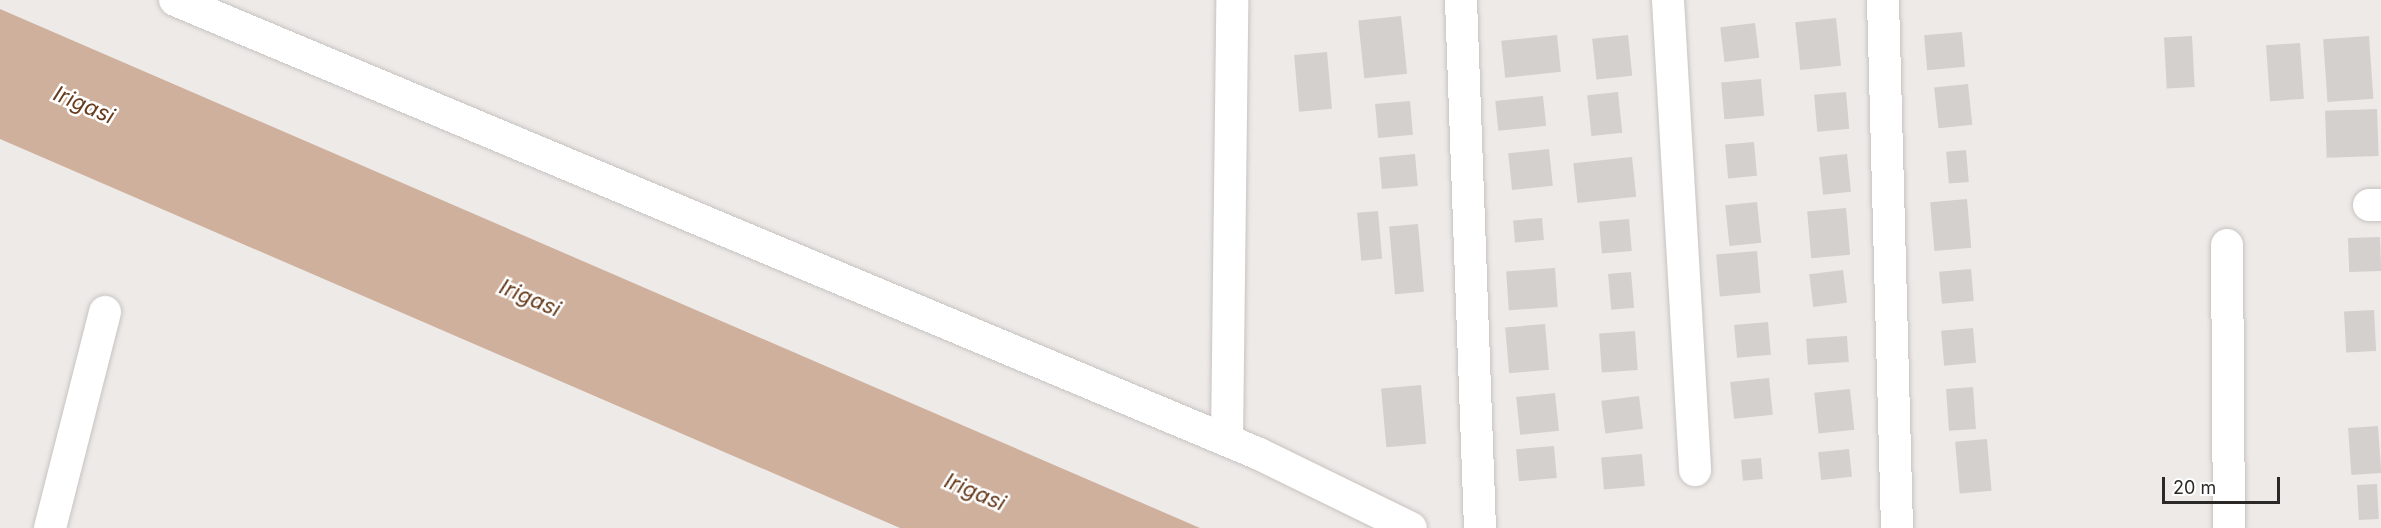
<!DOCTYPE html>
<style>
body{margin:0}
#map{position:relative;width:2381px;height:528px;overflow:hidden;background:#eeeae8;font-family:Inter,sans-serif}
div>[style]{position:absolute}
.water>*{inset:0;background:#cfb09c}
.building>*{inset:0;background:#d4d0ce;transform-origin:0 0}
.roads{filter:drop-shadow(0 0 2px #c7c3c0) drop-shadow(0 0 2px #c7c3c0)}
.minor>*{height:32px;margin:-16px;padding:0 16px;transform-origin:16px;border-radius:16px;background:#fff}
span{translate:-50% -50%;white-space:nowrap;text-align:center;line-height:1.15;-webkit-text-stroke:5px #fff;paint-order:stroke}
.water-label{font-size:22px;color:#673b1d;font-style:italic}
.scale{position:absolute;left:2162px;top:477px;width:118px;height:27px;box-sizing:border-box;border:3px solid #2a2928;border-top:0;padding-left:8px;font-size:18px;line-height:21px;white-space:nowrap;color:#2a2928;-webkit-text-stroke:4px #fff;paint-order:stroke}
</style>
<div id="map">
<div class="water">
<div style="clip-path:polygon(0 9px,1200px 528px,900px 528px,0 139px)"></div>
</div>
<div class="building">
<div style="left:1401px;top:16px;width:58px;height:43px;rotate:84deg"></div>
<div style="left:1836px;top:18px;width:48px;height:41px;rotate:84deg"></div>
<div style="left:1755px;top:23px;width:35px;height:35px;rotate:83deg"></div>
<div style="left:1962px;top:32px;width:35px;height:38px;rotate:85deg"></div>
<div style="left:1557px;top:35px;width:37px;height:56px;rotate:84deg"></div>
<div style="left:1628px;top:35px;width:41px;height:36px;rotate:84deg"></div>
<div style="left:2192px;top:36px;width:51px;height:28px;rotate:87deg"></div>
<div style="left:2369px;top:36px;width:63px;height:46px;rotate:86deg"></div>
<div style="left:2300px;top:43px;width:56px;height:34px;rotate:86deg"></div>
<div style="left:1327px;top:52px;width:57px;height:33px;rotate:85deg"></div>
<div style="left:1761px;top:79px;width:37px;height:40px;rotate:85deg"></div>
<div style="left:1968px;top:84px;width:41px;height:34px;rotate:84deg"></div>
<div style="left:1618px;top:92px;width:41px;height:31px;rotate:84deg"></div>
<div style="left:1846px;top:92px;width:37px;height:32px;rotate:85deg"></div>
<div style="left:1543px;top:96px;width:30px;height:48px;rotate:84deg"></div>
<div style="left:1410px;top:101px;width:34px;height:35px;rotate:85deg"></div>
<div style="left:2377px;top:109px;width:47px;height:52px;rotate:88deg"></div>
<div style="left:1754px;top:142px;width:34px;height:29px;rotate:85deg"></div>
<div style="left:1549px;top:149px;width:37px;height:41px;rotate:84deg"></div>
<div style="left:1966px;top:150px;width:32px;height:20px;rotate:85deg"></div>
<div style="left:1415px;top:154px;width:32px;height:36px;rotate:85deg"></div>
<div style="left:1847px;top:154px;width:38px;height:28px;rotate:84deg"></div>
<div style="left:1632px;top:157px;width:40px;height:59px;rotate:84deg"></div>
<div style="left:1967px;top:199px;width:49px;height:37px;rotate:85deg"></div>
<div style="left:1757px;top:202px;width:41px;height:32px;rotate:84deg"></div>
<div style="left:1846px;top:208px;width:47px;height:39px;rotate:85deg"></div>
<div style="left:1378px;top:211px;width:48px;height:21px;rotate:85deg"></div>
<div style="left:1542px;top:218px;width:22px;height:29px;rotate:85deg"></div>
<div style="left:1629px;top:219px;width:32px;height:30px;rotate:85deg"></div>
<div style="left:1418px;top:224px;width:68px;height:29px;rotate:85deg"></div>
<div style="left:2380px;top:237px;width:34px;height:32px;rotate:88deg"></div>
<div style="left:1757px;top:251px;width:42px;height:41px;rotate:85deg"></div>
<div style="left:1555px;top:268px;width:39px;height:49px;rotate:86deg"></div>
<div style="left:1971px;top:269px;width:32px;height:32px;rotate:85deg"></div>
<div style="left:1843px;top:270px;width:33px;height:34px;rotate:83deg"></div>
<div style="left:1631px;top:272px;width:36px;height:23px;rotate:85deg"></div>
<div style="left:2374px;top:310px;width:41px;height:30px;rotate:87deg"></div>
<div style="left:1768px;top:322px;width:33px;height:34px;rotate:85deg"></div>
<div style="left:1545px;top:324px;width:46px;height:40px;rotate:85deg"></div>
<div style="left:1973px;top:328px;width:35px;height:32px;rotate:85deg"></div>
<div style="left:1635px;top:331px;width:39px;height:36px;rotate:86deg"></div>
<div style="left:1847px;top:336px;width:26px;height:41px;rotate:86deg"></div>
<div style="left:1769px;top:378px;width:37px;height:39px;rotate:84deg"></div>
<div style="left:1421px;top:385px;width:59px;height:40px;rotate:85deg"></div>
<div style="left:1973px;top:387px;width:42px;height:27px;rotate:86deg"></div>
<div style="left:1850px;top:389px;width:41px;height:36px;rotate:84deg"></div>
<div style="left:1555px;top:393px;width:38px;height:39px;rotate:84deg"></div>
<div style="left:1639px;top:396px;width:33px;height:38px;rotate:83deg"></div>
<div style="left:2378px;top:426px;width:47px;height:30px;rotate:86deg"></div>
<div style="left:1987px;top:439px;width:52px;height:32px;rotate:85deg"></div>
<div style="left:1554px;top:446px;width:32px;height:38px;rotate:85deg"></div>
<div style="left:1849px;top:449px;width:28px;height:31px;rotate:84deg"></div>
<div style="left:1642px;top:454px;width:32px;height:41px;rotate:85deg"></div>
<div style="left:1761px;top:458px;width:21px;height:20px;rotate:85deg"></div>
<div style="left:2377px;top:484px;width:35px;height:20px;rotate:87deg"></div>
</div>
<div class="roads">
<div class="minor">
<div style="left:175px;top:0;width:1175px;rotate:22.72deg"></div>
<div style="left:1259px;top:454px;width:169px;rotate:26deg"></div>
<div style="left:1461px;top:0;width:528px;rotate:87.94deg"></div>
<div style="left:1668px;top:0;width:471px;rotate:86.7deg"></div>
<div style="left:1883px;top:0;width:528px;rotate:88.48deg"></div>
<div style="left:2369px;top:205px;width:12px"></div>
<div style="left:2227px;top:245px;width:283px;rotate:89.6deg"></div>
<div style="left:1227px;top:440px;width:440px;rotate:-89.3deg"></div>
<div style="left:50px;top:528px;width:223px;rotate:-75.7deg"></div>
</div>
</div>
<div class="water-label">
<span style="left:84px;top:105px;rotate:23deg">Irigasi</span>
<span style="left:530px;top:298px;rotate:23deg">Irigasi</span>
<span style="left:975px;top:492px;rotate:23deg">Irigasi</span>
</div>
<div class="scale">20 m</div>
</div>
